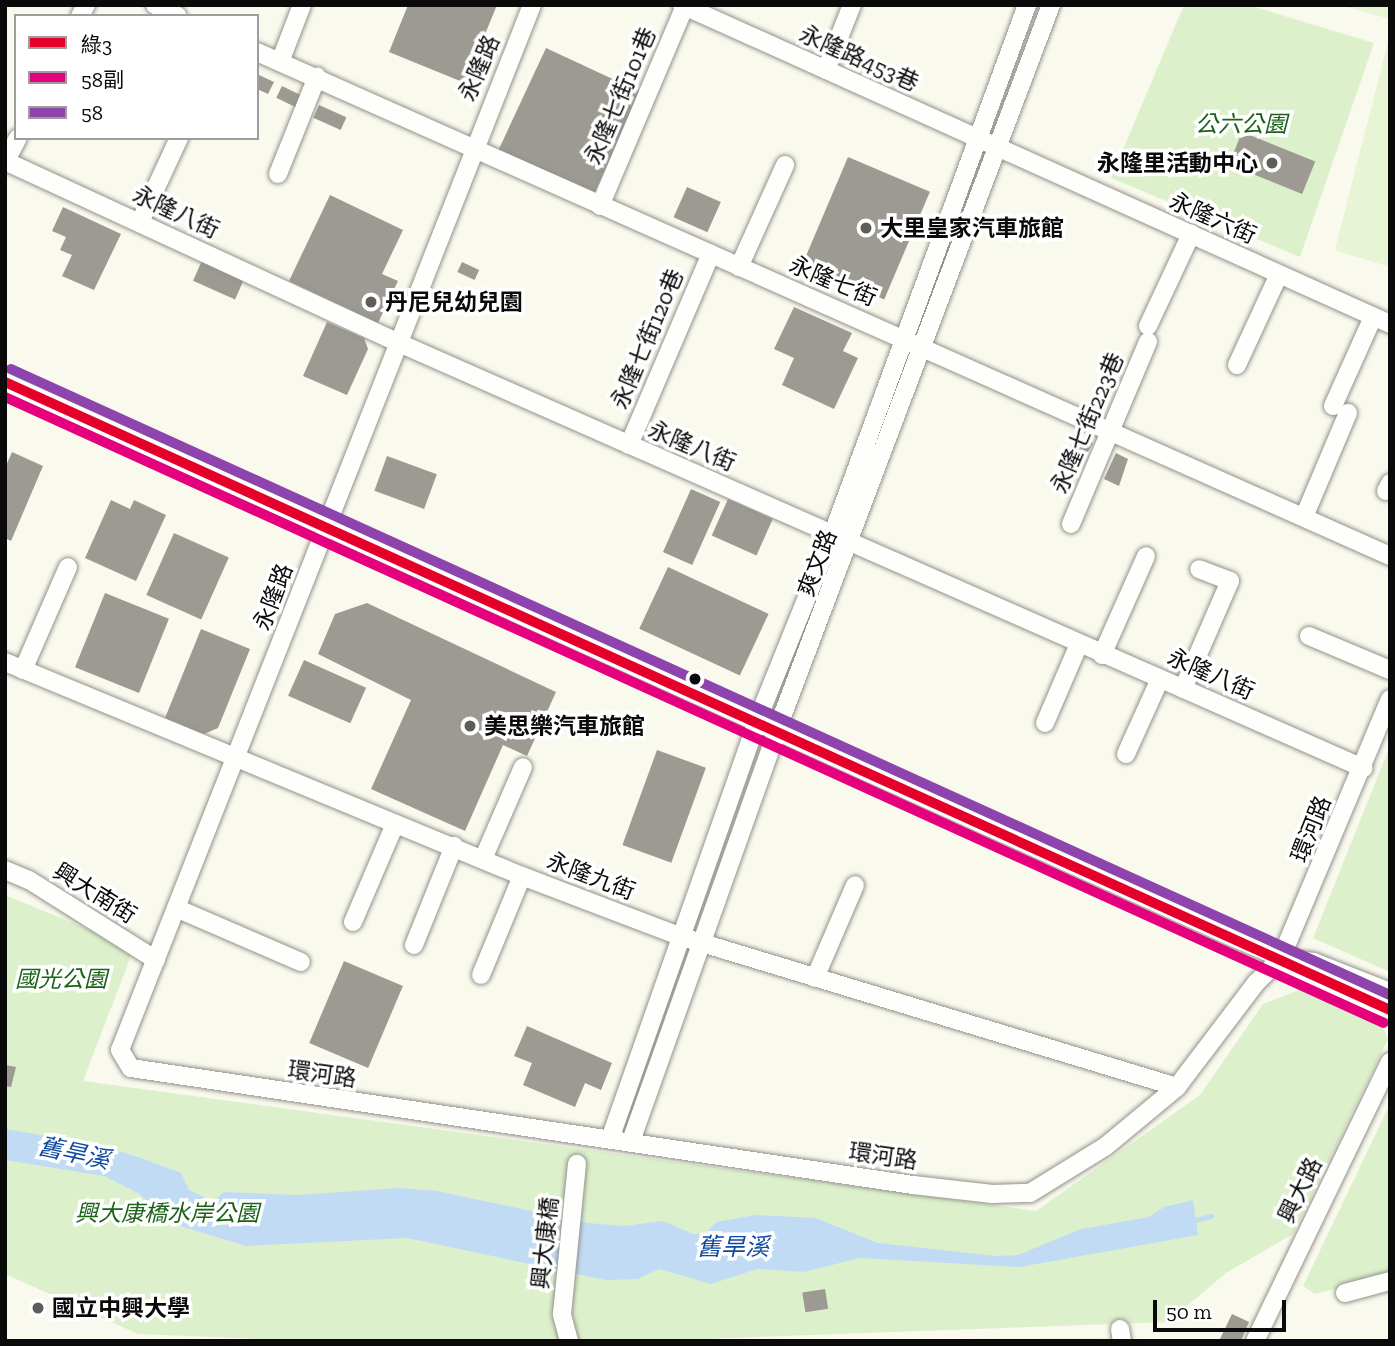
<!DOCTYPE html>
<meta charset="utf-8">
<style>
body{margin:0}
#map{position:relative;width:1395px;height:1346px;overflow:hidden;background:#f9f9ed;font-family:"Zilla Slab","Noto Sans TC",serif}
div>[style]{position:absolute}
.farmland>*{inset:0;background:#f5f7d8}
.green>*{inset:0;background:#dcf1cb}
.pitch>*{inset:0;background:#e7f5d5}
.water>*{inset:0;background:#c2dbf5}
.stream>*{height:5px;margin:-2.5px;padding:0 2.5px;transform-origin:2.5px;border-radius:2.5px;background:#c2dbf5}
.building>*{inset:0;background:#9c9a93;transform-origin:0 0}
.roads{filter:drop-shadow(0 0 2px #92928c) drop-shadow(0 0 2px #92928c)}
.minor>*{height:18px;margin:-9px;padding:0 9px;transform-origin:9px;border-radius:9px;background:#fefefc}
.bus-1>*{height:10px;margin:-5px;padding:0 5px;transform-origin:5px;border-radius:5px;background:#e4002b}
.bus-2>*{height:10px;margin:-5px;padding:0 5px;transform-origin:5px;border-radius:5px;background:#e5007d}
.bus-3>*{height:10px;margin:-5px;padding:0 5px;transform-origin:5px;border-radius:5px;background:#8e44ad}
.dots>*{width:19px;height:19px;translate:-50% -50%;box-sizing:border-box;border:4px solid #fff;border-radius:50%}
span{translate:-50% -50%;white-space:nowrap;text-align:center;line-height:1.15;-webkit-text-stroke:7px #fff;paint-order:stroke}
.street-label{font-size:23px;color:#0a0a0a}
.park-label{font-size:23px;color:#1c6319;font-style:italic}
.poi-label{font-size:23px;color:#0a0a0a;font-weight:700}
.right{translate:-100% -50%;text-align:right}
.left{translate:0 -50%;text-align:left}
.water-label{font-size:24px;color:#1049a0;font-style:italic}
.frame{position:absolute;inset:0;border:7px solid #0a0a0a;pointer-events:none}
.legend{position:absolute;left:14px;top:14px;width:245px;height:126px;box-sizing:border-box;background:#fff;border:2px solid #9d9d9d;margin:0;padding:9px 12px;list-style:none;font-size:21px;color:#0a0a0a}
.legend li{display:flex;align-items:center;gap:14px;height:35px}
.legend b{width:35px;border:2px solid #9d9d9d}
.scale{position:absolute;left:1153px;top:1300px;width:133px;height:32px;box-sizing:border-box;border:4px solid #0a0a0a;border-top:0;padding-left:9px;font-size:21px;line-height:24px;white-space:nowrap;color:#0a0a0a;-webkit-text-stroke:5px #fff;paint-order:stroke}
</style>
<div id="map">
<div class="farmland">
<div style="clip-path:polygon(1117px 1337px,1101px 1341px,794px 1341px)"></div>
</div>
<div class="green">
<div style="clip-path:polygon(1184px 5px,1248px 5px,1374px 43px,1300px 257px,1111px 178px)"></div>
<div style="clip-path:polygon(1390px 746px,1390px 972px,1313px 938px)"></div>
<div style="clip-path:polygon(5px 895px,134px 948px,83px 1081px,1036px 1211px,1200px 1095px,1263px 1004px,1299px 990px,1382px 1025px,1388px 1039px,1293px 1234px,1226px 1273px,1168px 1322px,648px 1341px,314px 1341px,138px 1334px,5px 1274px)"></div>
<div style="clip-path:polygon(1390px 1104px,1390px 1275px,1315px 1294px,1303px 1286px)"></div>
</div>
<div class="pitch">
<div style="clip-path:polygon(1340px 5px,1390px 5px,1390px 19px)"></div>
<div style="clip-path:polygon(1389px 38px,1390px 38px,1390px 267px,1335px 250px)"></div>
</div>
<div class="water">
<div style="clip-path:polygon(5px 1129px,100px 1145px,141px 1158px,181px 1173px,189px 1190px,214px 1202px,223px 1192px,297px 1195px,400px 1188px,437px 1191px,588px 1223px,624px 1226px,663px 1221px,693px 1234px,705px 1234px,716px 1222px,755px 1215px,816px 1218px,878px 1243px,996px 1256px,1018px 1255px,1081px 1229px,1149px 1217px,1164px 1207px,1193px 1200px,1198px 1235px,1020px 1267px,860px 1258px,804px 1272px,757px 1269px,711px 1284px,659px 1269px,638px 1279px,605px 1280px,407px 1238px,246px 1246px,174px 1224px,138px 1193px,104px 1176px,5px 1160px)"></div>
</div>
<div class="stream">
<div style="left:1191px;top:1221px;width:21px;rotate:-14deg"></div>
</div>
<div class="building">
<div style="clip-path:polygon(408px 5px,497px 5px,465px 83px,389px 52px)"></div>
<div style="left:546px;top:48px;width:105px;height:121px;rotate:25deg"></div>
<div style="clip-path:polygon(257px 74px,274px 82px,268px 94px,257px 89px)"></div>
<div style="left:282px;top:86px;width:28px;height:13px;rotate:26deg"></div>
<div style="left:319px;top:105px;width:30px;height:14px;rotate:24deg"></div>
<div style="left:1242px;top:132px;width:79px;height:35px;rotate:22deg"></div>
<div style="left:848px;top:157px;width:89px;height:117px;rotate:23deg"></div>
<div style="left:687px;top:187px;width:37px;height:33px;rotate:24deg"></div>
<div style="clip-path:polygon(330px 195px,403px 230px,382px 274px,398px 281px,378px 323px,289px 281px)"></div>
<div style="clip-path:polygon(63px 207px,121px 234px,94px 290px,62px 276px,72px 255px,60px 250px,66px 237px,52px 231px)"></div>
<div style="left:204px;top:256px;width:46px;height:27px;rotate:24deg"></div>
<div style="left:462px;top:262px;width:19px;height:11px;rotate:25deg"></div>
<div style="clip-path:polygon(794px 307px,852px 333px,843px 351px,858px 358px,834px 409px,782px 385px,794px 358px,774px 349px)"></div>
<div style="clip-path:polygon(327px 322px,364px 338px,368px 349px,347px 395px,303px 376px)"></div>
<div style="clip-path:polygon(1076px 436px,1093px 443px,1078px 469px,1061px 463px)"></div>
<div style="clip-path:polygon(12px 452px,43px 466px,11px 541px,5px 538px,5px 468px)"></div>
<div style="clip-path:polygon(1116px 453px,1128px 459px,1119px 486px,1104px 479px)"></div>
<div style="left:387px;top:456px;width:53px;height:37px;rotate:20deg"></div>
<div style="left:691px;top:489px;width:32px;height:69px;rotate:24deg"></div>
<div style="left:728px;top:499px;width:49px;height:40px;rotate:24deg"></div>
<div style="clip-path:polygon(111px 500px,130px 509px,134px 500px,166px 515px,136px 581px,85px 558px)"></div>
<div style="left:174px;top:533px;width:60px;height:68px;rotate:24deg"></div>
<div style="left:668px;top:567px;width:111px;height:68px;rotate:25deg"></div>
<div style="left:105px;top:593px;width:69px;height:80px;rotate:22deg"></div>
<div style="clip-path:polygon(367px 603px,556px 692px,527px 756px,503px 745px,465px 831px,371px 789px,411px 700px,318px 654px,335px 614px)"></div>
<div style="clip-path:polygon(201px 629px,250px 649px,218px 728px,204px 734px,165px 718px)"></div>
<div style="left:304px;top:660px;width:68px;height:39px;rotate:24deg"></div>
<div style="left:657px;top:750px;width:52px;height:101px;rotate:20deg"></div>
<div style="left:344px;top:961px;width:64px;height:89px;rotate:23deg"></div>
<div style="clip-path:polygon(527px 1026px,612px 1063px,601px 1090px,585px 1083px,575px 1107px,523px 1085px,532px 1063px,514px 1056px)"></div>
<div style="clip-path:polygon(5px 1065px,16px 1067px,11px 1087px,5px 1086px)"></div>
<div style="left:825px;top:1289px;width:20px;height:23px;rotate:81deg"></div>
<div style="clip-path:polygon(1232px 1314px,1249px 1322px,1241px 1341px,1219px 1341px)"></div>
</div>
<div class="roads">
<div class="minor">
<div style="left:155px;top:5px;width:25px;rotate:26deg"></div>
<div style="left:532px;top:5px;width:1123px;rotate:111.52deg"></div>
<div style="left:120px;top:1050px;width:21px;rotate:59deg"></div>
<div style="left:131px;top:1068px;width:791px;rotate:8.51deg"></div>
<div style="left:913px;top:1185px;width:80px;rotate:6.5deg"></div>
<div style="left:992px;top:1194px;width:38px;rotate:-2deg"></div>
<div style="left:1030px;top:1193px;width:89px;rotate:-31.7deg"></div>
<div style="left:1106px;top:1146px;width:92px;rotate:-39.7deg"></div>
<div style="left:1177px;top:1087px;width:131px;rotate:-52.8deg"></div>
<div style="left:1256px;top:983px;width:35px;rotate:-45deg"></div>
<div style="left:1281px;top:958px;width:281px;rotate:-67.2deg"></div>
<div style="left:682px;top:5px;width:777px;rotate:24.25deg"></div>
<div style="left:80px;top:16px;width:13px;rotate:-61deg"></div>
<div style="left:257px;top:52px;width:1240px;rotate:23.98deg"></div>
<div style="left:280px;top:62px;width:61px;rotate:-68.9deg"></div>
<div style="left:826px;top:70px;width:70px;rotate:-68.2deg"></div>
<div style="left:5px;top:161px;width:434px;rotate:24.8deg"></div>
<div style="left:399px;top:343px;width:1054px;rotate:23.79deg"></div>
<div style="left:5px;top:162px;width:27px;rotate:-62deg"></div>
<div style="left:278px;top:174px;width:105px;rotate:-68.1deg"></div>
<div style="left:600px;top:206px;width:217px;rotate:-67deg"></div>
<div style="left:140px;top:222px;width:93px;rotate:-65.1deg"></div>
<div style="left:739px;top:267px;width:112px;rotate:-65.7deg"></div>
<div style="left:1148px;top:326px;width:102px;rotate:-64.9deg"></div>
<div style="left:1237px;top:365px;width:100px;rotate:-65.2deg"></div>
<div style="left:5px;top:382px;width:1339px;rotate:24.34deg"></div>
<div style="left:1225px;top:934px;width:61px;rotate:23.2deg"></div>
<div style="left:1281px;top:958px;width:33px;rotate:7deg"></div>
<div style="left:1314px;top:962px;width:82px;rotate:21.5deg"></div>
<div style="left:1333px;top:406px;width:98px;rotate:-65.8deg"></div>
<div style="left:629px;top:445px;width:208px;rotate:-66.8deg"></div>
<div style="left:1386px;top:491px;width:9px;rotate:-63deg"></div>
<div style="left:1304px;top:517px;width:113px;rotate:-67.1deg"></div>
<div style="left:1071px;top:524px;width:198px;rotate:-67.1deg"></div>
<div style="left:1309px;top:636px;width:88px;rotate:22.8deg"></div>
<div style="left:1102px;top:655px;width:108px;rotate:-66deg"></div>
<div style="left:5px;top:662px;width:560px;rotate:22.49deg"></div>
<div style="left:522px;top:876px;width:168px;rotate:20.9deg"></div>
<div style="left:679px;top:936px;width:520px;rotate:16.87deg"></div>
<div style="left:23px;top:670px;width:112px;rotate:-66.4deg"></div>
<div style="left:1183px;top:689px;width:118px;rotate:-66.5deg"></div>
<div style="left:1230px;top:581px;width:33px;rotate:-159deg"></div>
<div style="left:1045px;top:723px;width:86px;rotate:-66.7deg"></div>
<div style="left:1126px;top:754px;width:82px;rotate:-65.6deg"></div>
<div style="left:483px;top:859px;width:100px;rotate:-66.5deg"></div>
<div style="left:5px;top:870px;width:26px;rotate:23deg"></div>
<div style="left:29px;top:880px;width:150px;rotate:32.2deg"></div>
<div style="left:176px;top:908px;width:136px;rotate:23.4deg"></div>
<div style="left:353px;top:922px;width:107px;rotate:-66.8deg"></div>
<div style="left:414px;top:945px;width:107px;rotate:-68deg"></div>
<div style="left:1281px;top:958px;width:17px;rotate:45deg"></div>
<div style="left:1293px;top:970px;width:105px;rotate:22.4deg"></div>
<div style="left:481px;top:975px;width:107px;rotate:-67.5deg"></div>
<div style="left:815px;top:978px;width:101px;rotate:-66.7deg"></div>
<div style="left:610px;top:1139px;width:443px;rotate:-70.6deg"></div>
<div style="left:757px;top:721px;width:203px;rotate:-68deg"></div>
<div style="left:833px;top:533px;width:563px;rotate:-69.83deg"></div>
<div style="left:631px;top:1141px;width:436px;rotate:-70.4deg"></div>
<div style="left:777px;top:730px;width:775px;rotate:-69.3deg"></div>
<div style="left:1345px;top:1293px;width:47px;rotate:-14.9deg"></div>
<div style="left:1120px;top:1329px;width:12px;rotate:81deg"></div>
<div style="left:569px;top:1341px;width:28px;rotate:-105deg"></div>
<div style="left:562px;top:1314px;width:151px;rotate:-84.3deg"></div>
<div style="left:1255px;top:1341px;width:310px;rotate:-64.2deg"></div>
</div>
</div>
<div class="bus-1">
<div style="left:5px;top:382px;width:1521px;rotate:24.39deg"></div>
</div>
<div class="bus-2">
<div style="left:5px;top:397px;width:1514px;rotate:24.42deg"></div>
</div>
<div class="bus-3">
<div style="left:11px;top:369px;width:1514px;rotate:24.42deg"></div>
</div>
<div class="dots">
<div style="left:1272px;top:163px;background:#5e5e59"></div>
<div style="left:866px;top:228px;background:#5e5e59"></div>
<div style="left:371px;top:302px;background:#5e5e59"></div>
<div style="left:695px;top:679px;background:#0a0a0a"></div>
<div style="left:470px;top:726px;background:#5e5e59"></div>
<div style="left:38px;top:1308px;background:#5e5e59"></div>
</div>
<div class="street-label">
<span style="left:859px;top:58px;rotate:24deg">永隆路453巷</span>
<span style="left:479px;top:68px;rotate:-67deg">永隆路</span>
<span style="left:620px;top:96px;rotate:-67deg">永隆七街101巷</span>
<span style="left:176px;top:212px;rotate:25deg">永隆八街</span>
<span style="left:1213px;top:218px;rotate:24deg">永隆六街</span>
<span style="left:833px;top:281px;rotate:23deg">永隆七街</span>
<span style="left:647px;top:339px;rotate:-67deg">永隆七街120巷</span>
<span style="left:1087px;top:423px;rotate:-67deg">永隆七街223巷</span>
<span style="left:692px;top:446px;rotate:23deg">永隆八街</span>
<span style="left:817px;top:563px;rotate:-69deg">爽文路</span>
<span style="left:273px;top:597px;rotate:-69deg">永隆路</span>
<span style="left:1211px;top:674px;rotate:24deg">永隆八街</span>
<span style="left:1311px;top:829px;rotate:-68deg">環河路</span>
<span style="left:591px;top:876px;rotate:21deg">永隆九街</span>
<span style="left:95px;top:893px;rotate:32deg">興大南街</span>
<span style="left:322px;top:1074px;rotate:8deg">環河路</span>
<span style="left:883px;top:1156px;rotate:8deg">環河路</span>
<span style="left:1300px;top:1190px;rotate:-64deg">興大路</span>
<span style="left:545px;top:1243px;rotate:-84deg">興大康橋</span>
</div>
<div class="park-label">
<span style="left:1241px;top:124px">公六公園</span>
<span style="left:61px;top:979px">國光公園</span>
<span style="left:167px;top:1213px">興大康橋水岸公園</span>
</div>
<div class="poi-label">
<span class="right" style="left:1258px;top:163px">永隆里活動中心</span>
<span class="left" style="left:880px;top:228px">大里皇家汽車旅館</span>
<span class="left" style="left:385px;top:302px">丹尼兒幼兒園</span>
<span class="left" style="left:484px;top:726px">美思樂汽車旅館</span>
<span class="left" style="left:52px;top:1308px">國立中興大學</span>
</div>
<div class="water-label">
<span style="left:74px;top:1153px;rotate:12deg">舊旱溪</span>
<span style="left:733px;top:1247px">舊旱溪</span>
</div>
<div class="frame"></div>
<ul class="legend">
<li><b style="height:9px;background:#e4002b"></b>綠3</li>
<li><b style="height:9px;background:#e5007d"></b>58副</li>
<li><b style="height:9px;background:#8e44ad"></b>58</li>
</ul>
<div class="scale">50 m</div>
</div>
